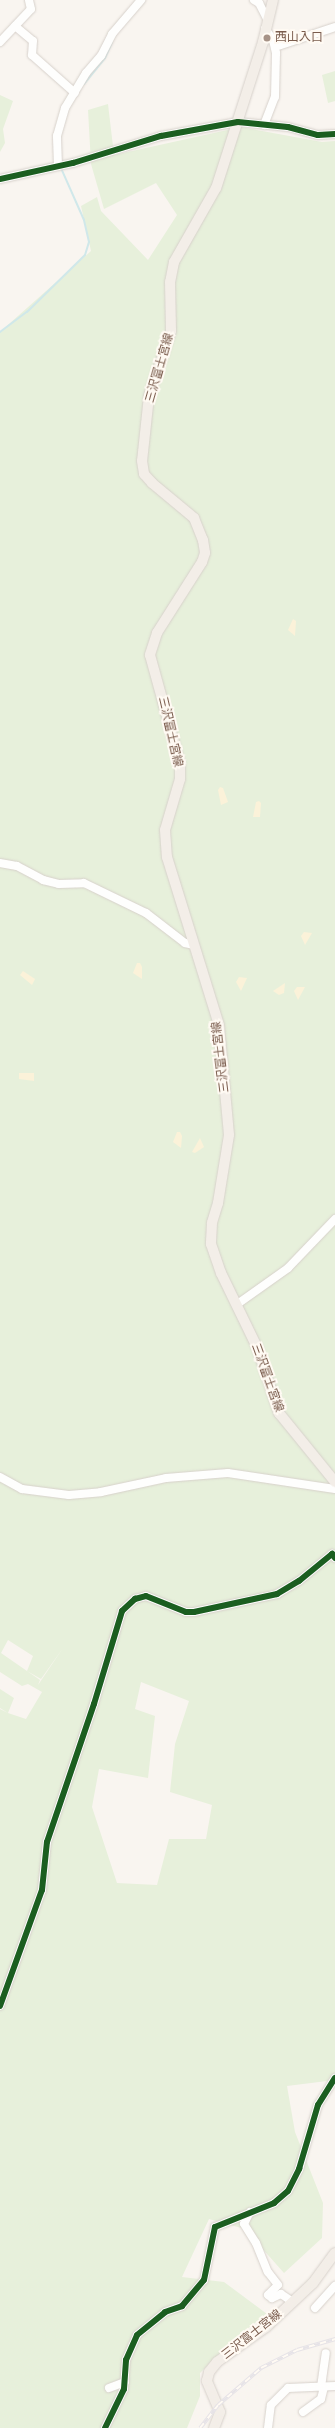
<!DOCTYPE html>
<meta charset="utf-8">
<style>
body{margin:0}
#map{position:relative;width:335px;height:2428px;overflow:hidden;background:#f9f5f0;font-family:"Fira Sans Condensed","Noto Sans JP",sans-serif}
div>[style]{position:absolute}
.green>*{inset:0;background:#e7f0db}
.sand>*{inset:0;background:#fbf2d9}
.stream>*{height:2px;margin:-1px;padding:0 1px;transform-origin:1px;border-radius:1px;background:#d0e8ea}
.roads{filter:drop-shadow(0 0 1px #d7d1cb) drop-shadow(0 0 1px #d7d1cb)}
.minor>*{height:8px;margin:-4px;padding:0 4px;transform-origin:4px;border-radius:4px;background:#fefefd}
.major>*{height:10px;margin:-5px;padding:0 5px;transform-origin:5px;border-radius:5px;background:#f3eee8}
.rail>*{height:3.5px;margin-top:-1.75px;transform-origin:0;background:repeating-linear-gradient(90deg,#fffaf3 0 6px,#e6e3e7 0 12px);box-sizing:border-box;border-block:1px solid #e6e3e7}
.cycleway>*{height:6px;margin:-3px;padding:0 3px;transform-origin:3px;border-radius:3px;background:#1b5e20}
.dots>*{width:11px;height:11px;translate:-50% -50%;box-sizing:border-box;border:2px solid #fffaf3;border-radius:50%}
span{translate:-50% -50%;white-space:nowrap;text-align:center;line-height:1.15;-webkit-text-stroke:4px #fffaf3;paint-order:stroke}
.poi-label{font-size:12px;color:#7a5c4d}
.left{translate:0 -50%;text-align:left}
.street-label{font-size:12px;color:#7a5c4d}
</style>
<div id="map">
<div class="green">
<div style="clip-path:polygon(335px 71px,335px 101px,328px 103px,322px 75px)"></div>
<div style="clip-path:polygon(0 95px,13px 101px,3px 129px,5px 143px,0 152px)"></div>
<div style="clip-path:polygon(evenodd,108px 104px,114px 155px,241px 127px,322px 142px,335px 141px,335px 2080px,287px 2086px,295px 2132px,323px 2203px,322px 2238px,284px 2273px,245px 2229px,209px 2219px,182px 2277px,224px 2282px,267px 2314px,238px 2336px,200px 2373px,200px 2396px,187px 2428px,0 2428px,0 1709px,8px 1713px,0 1708px,0 1689px,14px 1698px,8px 1713px,26px 1719px,42px 1692px,28px 1684px,22px 1686px,0 1672px,0 332px,91px 251px,81px 206px,97px 197px,101px 211px,148px 260px,177px 215px,156px 183px,104px 209px,91px 164px,88px 110px,108px 104px,8px 1640px,33px 1656px,27px 1671px,41px 1679px,63px 1648px,38px 1685px,40px 1680px,1px 1653px,8px 1640px,108px 104px,141px 1682px,189px 1701px,175px 1744px,170px 1792px,212px 1805px,206px 1839px,169px 1839px,157px 1885px,117px 1883px,92px 1807px,99px 1769px,148px 1778px,155px 1716px,135px 1709px,141px 1682px)"></div>
</div>
<div class="sand">
<div style="clip-path:polygon(293px 619px,296px 621px,295px 636px,288px 630px)"></div>
<div style="clip-path:polygon(220px 787px,223px 788px,228px 802px,221px 805px,218px 790px)"></div>
<div style="clip-path:polygon(259px 801px,261px 803px,260px 817px,253px 817px,256px 802px)"></div>
<div style="clip-path:polygon(304px 932px,312px 933px,305px 945px,301px 936px)"></div>
<div style="clip-path:polygon(137px 963px,140px 963px,142px 967px,142px 979px,133px 973px)"></div>
<div style="clip-path:polygon(23px 971px,35px 979px,32px 985px,20px 975px)"></div>
<div style="clip-path:polygon(239px 977px,247px 978px,241px 991px,236px 982px)"></div>
<div style="clip-path:polygon(285px 983px,284px 993px,279px 995px,273px 991px)"></div>
<div style="clip-path:polygon(297px 987px,305px 987px,298px 1000px,294px 991px)"></div>
<div style="clip-path:polygon(19px 1073px,34px 1073px,34px 1081px,19px 1079px)"></div>
<div style="clip-path:polygon(177px 1132px,180px 1132px,182px 1136px,181px 1148px,173px 1142px)"></div>
<div style="clip-path:polygon(200px 1138px,204px 1147px,195px 1153px,192px 1152px)"></div>
</div>
<div class="stream">
<div style="left:84px;top:84px;width:33px;rotate:-51deg"></div>
<div style="left:105px;top:58px;width:17px;rotate:-66deg"></div>
<div style="left:0;top:332px;width:34px;rotate:-37deg"></div>
<div style="left:27px;top:312px;width:81px;rotate:-44.5deg"></div>
<div style="left:85px;top:255px;width:14px;rotate:-73deg"></div>
<div style="left:89px;top:242px;width:23px;rotate:-103deg"></div>
<div style="left:84px;top:220px;width:57px;rotate:-113.9deg"></div>
</div>
<div class="roads">
<div class="minor">
<div style="left:254px;top:0;width:6px;rotate:31deg"></div>
<div style="left:259px;top:3px;width:18px;rotate:63deg"></div>
<div style="left:15px;top:26px;width:23px;rotate:40deg"></div>
<div style="left:33px;top:41px;width:14px;rotate:94deg"></div>
<div style="left:32px;top:55px;width:57px;rotate:41.5deg"></div>
<div style="left:0;top:42px;width:45px;rotate:-46.8deg"></div>
<div style="left:31px;top:9px;width:9px;rotate:-103deg"></div>
<div style="left:275px;top:47px;width:63px;rotate:-18.4deg"></div>
<div style="left:264px;top:125px;width:30px;rotate:-69deg"></div>
<div style="left:275px;top:97px;width:44px;rotate:-88.7deg"></div>
<div style="left:276px;top:53px;width:13px;rotate:-103deg"></div>
<div style="left:273px;top:40px;width:14px;rotate:-124deg"></div>
<div style="left:58px;top:166px;width:30px;rotate:-92deg"></div>
<div style="left:57px;top:136px;width:29px;rotate:-74deg"></div>
<div style="left:65px;top:108px;width:41px;rotate:-59deg"></div>
<div style="left:86px;top:73px;width:23px;rotate:-49deg"></div>
<div style="left:101px;top:56px;width:25px;rotate:-63deg"></div>
<div style="left:112px;top:34px;width:45px;rotate:-49.5deg"></div>
<div style="left:0;top:179px;width:75px;rotate:-12.4deg"></div>
<div style="left:73px;top:163px;width:92px;rotate:-17.1deg"></div>
<div style="left:161px;top:136px;width:78px;rotate:-10.3deg"></div>
<div style="left:238px;top:122px;width:50px;rotate:5.7deg"></div>
<div style="left:288px;top:127px;width:31px;rotate:15deg"></div>
<div style="left:318px;top:135px;width:17px;rotate:-3deg"></div>
<div style="left:0;top:863px;width:17px;rotate:10deg"></div>
<div style="left:17px;top:866px;width:30px;rotate:28deg"></div>
<div style="left:43px;top:880px;width:16px;rotate:14deg"></div>
<div style="left:59px;top:884px;width:25px;rotate:-2deg"></div>
<div style="left:84px;top:883px;width:69px;rotate:25.8deg"></div>
<div style="left:146px;top:913px;width:49px;rotate:37.6deg"></div>
<div style="left:185px;top:943px;width:9px;rotate:13deg"></div>
<div style="left:236px;top:1305px;width:64px;rotate:-35.4deg"></div>
<div style="left:288px;top:1268px;width:68px;rotate:-46.2deg"></div>
<div style="left:0;top:1477px;width:25px;rotate:29deg"></div>
<div style="left:22px;top:1489px;width:47px;rotate:7.3deg"></div>
<div style="left:69px;top:1495px;width:32px;rotate:-5deg"></div>
<div style="left:101px;top:1492px;width:66px;rotate:-12.2deg"></div>
<div style="left:166px;top:1478px;width:62px;rotate:-4.6deg"></div>
<div style="left:228px;top:1473px;width:108px;rotate:8.5deg"></div>
<div style="left:0;top:2006px;width:123px;rotate:-70.1deg"></div>
<div style="left:42px;top:1890px;width:48px;rotate:-84.1deg"></div>
<div style="left:47px;top:1842px;width:146px;rotate:-71.2deg"></div>
<div style="left:94px;top:1704px;width:97px;rotate:-73.2deg"></div>
<div style="left:122px;top:1611px;width:18px;rotate:-43deg"></div>
<div style="left:135px;top:1599px;width:11px;rotate:-15deg"></div>
<div style="left:146px;top:1596px;width:43px;rotate:21.8deg"></div>
<div style="left:186px;top:1612px;width:8px"></div>
<div style="left:194px;top:1612px;width:85px;rotate:-12.2deg"></div>
<div style="left:277px;top:1594px;width:26px;rotate:-31deg"></div>
<div style="left:299px;top:1581px;width:43px;rotate:-39.3deg"></div>
<div style="left:332px;top:1554px;width:5px;rotate:53deg"></div>
<div style="left:250px;top:2212px;width:13px;rotate:117deg"></div>
<div style="left:244px;top:2224px;width:22px;rotate:58deg"></div>
<div style="left:256px;top:2243px;width:31px;rotate:68deg"></div>
<div style="left:268px;top:2272px;width:16px;rotate:52deg"></div>
<div style="left:278px;top:2285px;width:14px;rotate:135deg"></div>
<div style="left:268px;top:2295px;width:5px;rotate:37deg"></div>
<div style="left:272px;top:2298px;width:10px;rotate:-24deg"></div>
<div style="left:281px;top:2294px;width:14px;rotate:34deg"></div>
<div style="left:315px;top:2308px;width:30px;rotate:-48deg"></div>
<div style="left:321px;top:2387px;width:34px;rotate:-82deg"></div>
<div style="left:109px;top:2388px;width:17px;rotate:-21deg"></div>
<div style="left:303px;top:2412px;width:22px;rotate:-36deg"></div>
<div style="left:321px;top:2399px;width:12px;rotate:-76deg"></div>
<div style="left:105px;top:2428px;width:43px;rotate:-64deg"></div>
<div style="left:124px;top:2389px;width:29px;rotate:-86deg"></div>
<div style="left:126px;top:2360px;width:27px;rotate:-66deg"></div>
<div style="left:137px;top:2335px;width:36px;rotate:-39deg"></div>
<div style="left:165px;top:2312px;width:18px;rotate:-19deg"></div>
<div style="left:182px;top:2306px;width:34px;rotate:-50deg"></div>
<div style="left:204px;top:2280px;width:54px;rotate:-78.3deg"></div>
<div style="left:215px;top:2227px;width:64px;rotate:-22.1deg"></div>
<div style="left:274px;top:2203px;width:18px;rotate:-41deg"></div>
<div style="left:288px;top:2191px;width:25px;rotate:-63deg"></div>
<div style="left:299px;top:2169px;width:67px;rotate:-73.5deg"></div>
<div style="left:318px;top:2105px;width:32px;rotate:-58deg"></div>
<div style="left:268px;top:2428px;width:23px;rotate:-83deg"></div>
<div style="left:271px;top:2405px;width:24px;rotate:-45deg"></div>
<div style="left:288px;top:2388px;width:47px;rotate:-2.4deg"></div>
</div>
<div class="major">
<div style="left:273px;top:0;width:43px;rotate:103.4deg"></div>
<div style="left:263px;top:42px;width:153px;rotate:107.8deg"></div>
<div style="left:216px;top:188px;width:85px;rotate:119.6deg"></div>
<div style="left:174px;top:262px;width:20px;rotate:101deg"></div>
<div style="left:170px;top:282px;width:49px;rotate:88.8deg"></div>
<div style="left:171px;top:331px;width:69px;rotate:108.7deg"></div>
<div style="left:149px;top:396px;width:65px;rotate:96.1deg"></div>
<div style="left:142px;top:461px;width:13px;rotate:81deg"></div>
<div style="left:144px;top:474px;width:12px;rotate:48deg"></div>
<div style="left:152px;top:483px;width:55px;rotate:39.8deg"></div>
<div style="left:194px;top:518px;width:24px;rotate:68deg"></div>
<div style="left:203px;top:540px;width:13px;rotate:81deg"></div>
<div style="left:205px;top:553px;width:9px;rotate:108deg"></div>
<div style="left:202px;top:562px;width:84px;rotate:122.4deg"></div>
<div style="left:157px;top:633px;width:23px;rotate:108deg"></div>
<div style="left:150px;top:655px;width:113px;rotate:74.6deg"></div>
<div style="left:180px;top:764px;width:15px;rotate:90deg"></div>
<div style="left:180px;top:779px;width:53px;rotate:106.4deg"></div>
<div style="left:165px;top:830px;width:27px;rotate:86deg"></div>
<div style="left:167px;top:857px;width:176px;rotate:72.8deg"></div>
<div style="left:219px;top:1025px;width:110px;rotate:84.8deg"></div>
<div style="left:229px;top:1135px;width:69px;rotate:99.2deg"></div>
<div style="left:218px;top:1203px;width:21px;rotate:107deg"></div>
<div style="left:212px;top:1223px;width:21px;rotate:93deg"></div>
<div style="left:211px;top:1244px;width:31px;rotate:71deg"></div>
<div style="left:221px;top:1273px;width:82px;rotate:64.1deg"></div>
<div style="left:257px;top:1347px;width:70px;rotate:71.6deg"></div>
<div style="left:279px;top:1413px;width:89px;rotate:50.9deg"></div>
<div style="left:214px;top:2428px;width:17px;rotate:-69deg"></div>
<div style="left:220px;top:2412px;width:34px;rotate:-113deg"></div>
<div style="left:207px;top:2381px;width:9px;rotate:-77deg"></div>
<div style="left:209px;top:2372px;width:13px;rotate:-51deg"></div>
<div style="left:217px;top:2362px;width:60px;rotate:-35.5deg"></div>
<div style="left:266px;top:2327px;width:64px;rotate:-43.1deg"></div>
<div style="left:313px;top:2283px;width:37px;rotate:-54deg"></div>
</div>
</div>
<div class="rail">
<div style="left:200px;top:2428px;width:29px;rotate:-52deg"></div>
<div style="left:218px;top:2405px;width:57px;rotate:-40.7deg"></div>
<div style="left:261px;top:2368px;width:40px;rotate:-26.6deg"></div>
<div style="left:297px;top:2350px;width:40px;rotate:-16deg"></div>
</div>
<div class="cycleway">
<div style="left:0;top:179px;width:75px;rotate:-12.4deg"></div>
<div style="left:73px;top:163px;width:92px;rotate:-17.1deg"></div>
<div style="left:161px;top:136px;width:78px;rotate:-10.3deg"></div>
<div style="left:238px;top:122px;width:50px;rotate:5.7deg"></div>
<div style="left:288px;top:127px;width:31px;rotate:15deg"></div>
<div style="left:318px;top:135px;width:17px;rotate:-3deg"></div>
<div style="left:0;top:2006px;width:123px;rotate:-70.1deg"></div>
<div style="left:42px;top:1890px;width:48px;rotate:-84.1deg"></div>
<div style="left:47px;top:1842px;width:146px;rotate:-71.2deg"></div>
<div style="left:94px;top:1704px;width:97px;rotate:-73.2deg"></div>
<div style="left:122px;top:1611px;width:18px;rotate:-43deg"></div>
<div style="left:135px;top:1599px;width:11px;rotate:-15deg"></div>
<div style="left:146px;top:1596px;width:43px;rotate:21.8deg"></div>
<div style="left:186px;top:1612px;width:8px"></div>
<div style="left:194px;top:1612px;width:85px;rotate:-12.2deg"></div>
<div style="left:277px;top:1594px;width:26px;rotate:-31deg"></div>
<div style="left:299px;top:1581px;width:43px;rotate:-39.3deg"></div>
<div style="left:332px;top:1554px;width:5px;rotate:53deg"></div>
<div style="left:105px;top:2428px;width:43px;rotate:-64deg"></div>
<div style="left:124px;top:2389px;width:29px;rotate:-86deg"></div>
<div style="left:126px;top:2360px;width:27px;rotate:-66deg"></div>
<div style="left:137px;top:2335px;width:36px;rotate:-39deg"></div>
<div style="left:165px;top:2312px;width:18px;rotate:-19deg"></div>
<div style="left:182px;top:2306px;width:34px;rotate:-50deg"></div>
<div style="left:204px;top:2280px;width:54px;rotate:-78.3deg"></div>
<div style="left:215px;top:2227px;width:64px;rotate:-22.1deg"></div>
<div style="left:274px;top:2203px;width:18px;rotate:-41deg"></div>
<div style="left:288px;top:2191px;width:25px;rotate:-63deg"></div>
<div style="left:299px;top:2169px;width:67px;rotate:-73.5deg"></div>
<div style="left:318px;top:2105px;width:32px;rotate:-58deg"></div>
</div>
<div class="dots">
<div style="left:267px;top:38px;background:#a69286"></div>
</div>
<div class="poi-label">
<span class="left" style="left:275px;top:38px">西山入口</span>
</div>
<div class="street-label">
<span style="left:160px;top:368px;rotate:-74deg">三沢富士宮線</span>
<span style="left:170px;top:732px;rotate:77deg">三沢富士宮線</span>
<span style="left:221px;top:1057px;rotate:-97deg">三沢富士宮線</span>
<span style="left:267px;top:1378px;rotate:70deg">三沢富士宮線</span>
<span style="left:252px;top:2335px;rotate:-38deg">三沢富士宮線</span>
</div>
</div>
